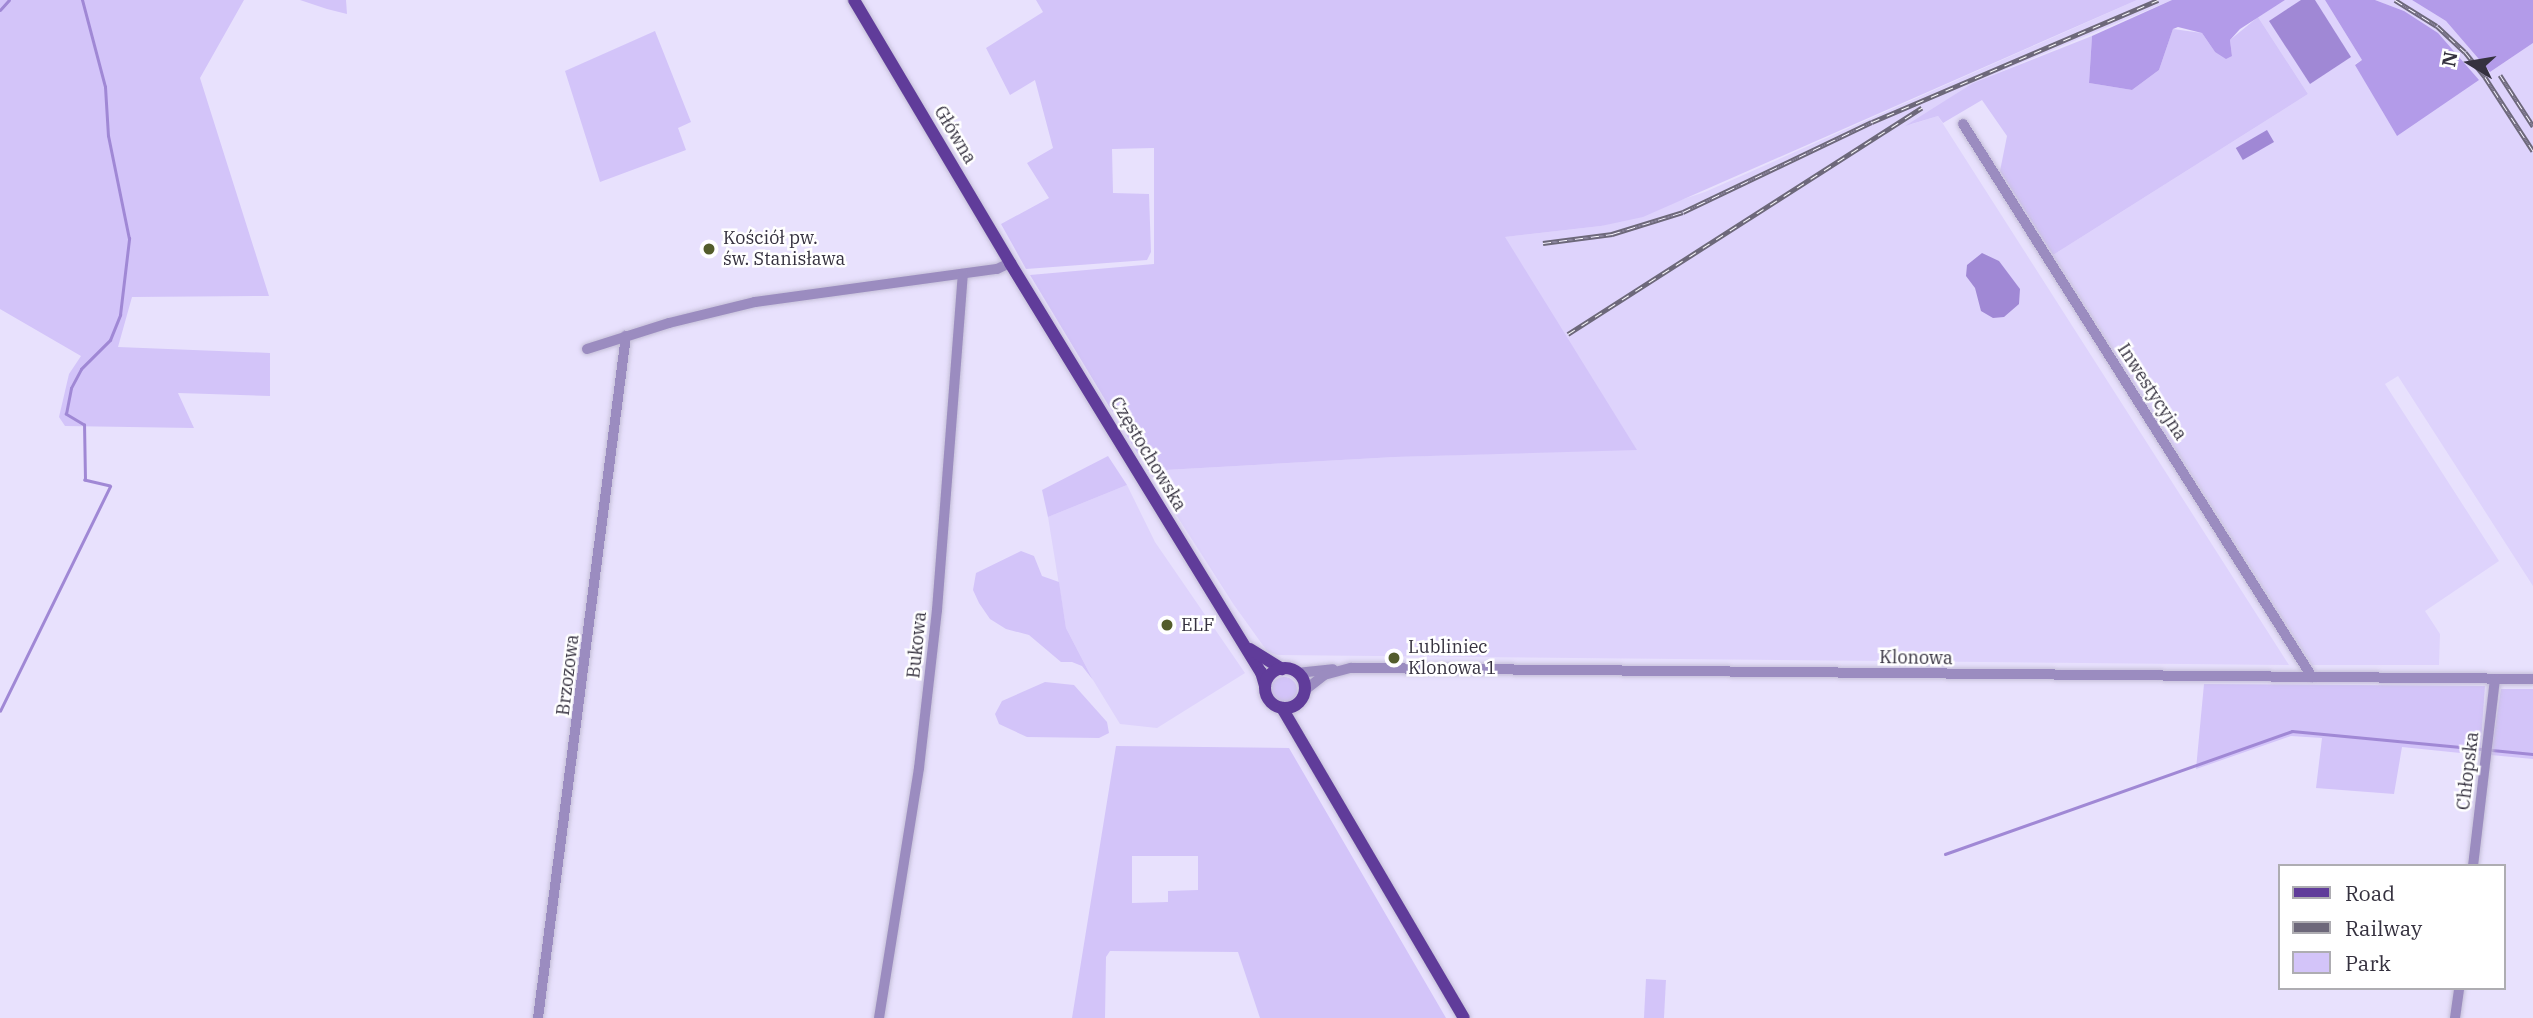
<!DOCTYPE html>
<meta charset="utf-8">
<style>
body{margin:0}
#map{position:relative;width:2533px;height:1018px;overflow:hidden;background:#e8e1fd;font-family:"IBM Plex Serif",serif}
div>[style]{position:absolute}
.built>*{inset:0;background:#ded3fc}
.green>*{inset:0;background:#d3c4f9;transform-origin:0 0}
.round{border-radius:50%}
.forest>*{inset:0;background:#b39be9}
.water>*{inset:0;background:#a088d5;transform-origin:0 0}
.stream>*{height:2.5px;margin:-1.25px;padding:0 1.25px;transform-origin:1.25px;border-radius:1.25px;background:#a088d5}
.roads{filter:drop-shadow(0 0 2px #c4bed7) drop-shadow(0 0 2px #c4bed7)}
.minor>*{height:10px;margin:-5px;padding:0 5px;transform-origin:5px;border-radius:5px;background:#9b8cc0}
.major>*{height:12px;margin:-6px;padding:0 6px;transform-origin:6px;border-radius:6px;background:#603c9a}
.major>.ring{margin:-6px;padding:0;box-sizing:content-box;background:none;border:12px solid #603c9a;border-radius:50%}
.rail>*{height:5px;margin-top:-2.5px;transform-origin:0;background:repeating-linear-gradient(90deg,#fff 0 8px,#6d687a 0 16px);box-sizing:border-box;border-block:2px solid #6d687a}
.dots>*{width:19px;height:19px;translate:-50% -50%;box-sizing:border-box;border:4px solid #fff;border-radius:50%}
span{translate:-50% -50%;white-space:nowrap;text-align:center;line-height:1.15;-webkit-text-stroke:5px #fff;paint-order:stroke}
.street-label{font-size:18px;color:#35313f}
.poi-label{font-size:18px;color:#35313f}
.left{translate:0 -50%;text-align:left}
.legend{position:absolute;left:2278px;top:864px;width:228px;height:126px;box-sizing:border-box;background:#fff;border:2px solid #aeadb2;margin:0;padding:9px 12px;list-style:none;font-size:21px;color:#35313f}
.legend li{display:flex;align-items:center;gap:14px;height:35px}
.legend b{width:35px;border:2px solid #aeadb2}
.north{position:absolute;left:2435px;top:28px;width:70px;height:70px;-webkit-text-stroke:5px #fff;paint-order:stroke;rotate:281deg;font-size:19px;font-weight:700;line-height:28px;text-align:center;color:#35313f}
.north::after{content:'';display:block;margin:auto;width:24px;height:32px;background:#35313f;clip-path:polygon(50% 0,100% 100%,50% 72%,0 100%)}
</style>
<div id="map">
<div class="built">
<div style="clip-path:polygon(2137px 0,2172px 0,1973px 83px,1909px 125px,1938px 116px,2289px 665px,1277px 655px,1267px 651px,1234px 605px,1148px 471px,1395px 457px,1636px 449px,1504px 237px,1601px 226px,1705px 192px)"></div>
<div style="clip-path:polygon(2285px 0,2325px 0,2362px 60px,2355px 64px,2397px 136px,2404px 11px,2375px 0,2412px 0,2446px 21px,2490px 72px,2533px 43px,2533px 586px,2398px 376px,2385px 384px,2499px 561px,2425px 611px,2440px 634px,2439px 665px,2312px 665px,2053px 255px,2308px 94px,2258px 17px)"></div>
<div style="clip-path:polygon(1127px 485px,1155px 542px,1245px 673px,1157px 728px,1120px 724px,1093px 680px,1066px 628px,1048px 517px)"></div>
</div>
<div class="green">
<div style="clip-path:polygon(0 0,244px 0,200px 78px,269px 296px,132px 297px,118px 347px,270px 353px,270px 396px,178px 393px,194px 428px,65px 426px,59px 417px,69px 374px,81px 356px,0 309px)"></div>
<div style="clip-path:polygon(300px 0,346px 0,347px 14px,327px 9px)"></div>
<div style="clip-path:polygon(1036px 0,2137px 0,1643px 217px,1601px 226px,1505px 237px,1637px 450px,1395px 457px,1148px 471px,1030px 275px,1154px 264px,1154px 148px,1112px 149px,1113px 193px,1149px 194px,1151px 252px,1147px 260px,1026px 269px,1001px 224px,1049px 198px,1027px 163px,1053px 148px,1035px 80px,1010px 95px,986px 48px,1043px 12px)"></div>
<div style="clip-path:polygon(2258px 17px,2308px 94px,2053px 255px,2000px 171px,2007px 136px,1982px 100px,1943px 123px,1938px 116px,1905px 126px,1973px 83px,2092px 36px,2089px 83px,2132px 90px,2159px 70px,2173px 29px,2202px 33px,2215px 52px,2232px 56px,2230px 40px)"></div>
<div style="clip-path:polygon(655px 31px,691px 122px,678px 128px,686px 150px,600px 182px,565px 71px)"></div>
<div style="clip-path:polygon(1108px 456px,1127px 485px,1048px 517px,1042px 490px)"></div>
<div style="clip-path:polygon(1021px 551px,1034px 556px,1042px 576px,1059px 582px,1066px 628px,1093px 680px,1082px 666px,1072px 662px,1061px 662px,1029px 635px,1006px 629px,990px 619px,979px 603px,973px 590px,976px 573px)"></div>
<div class="round" style="left:1271px;top:677px;width:26px;height:26px"></div>
<div style="clip-path:polygon(1045px 682px,1074px 685px,1107px 722px,1109px 733px,1099px 738px,1027px 737px,999px 724px,995px 714px,1002px 701px)"></div>
<div style="clip-path:polygon(2204px 684px,2485px 686px,2480px 755px,2402px 747px,2394px 794px,2316px 788px,2322px 738px,2291px 736px,2196px 769px)"></div>
<div style="clip-path:polygon(2501px 689px,2533px 689px,2533px 759px,2491px 755px)"></div>
<div style="clip-path:polygon(evenodd,1116px 746px,1289px 748px,1446px 1018px,1260px 1018px,1238px 952px,1110px 951px,1106px 957px,1105px 1018px,1072px 1018px,1116px 746px,1132px 856px,1198px 856px,1198px 890px,1168px 891px,1168px 902px,1132px 903px,1132px 856px)"></div>
<div style="left:1646px;top:979px;width:20px;height:39px;rotate:3deg"></div>
</div>
<div class="forest">
<div style="clip-path:polygon(2172px 0,2285px 0,2240px 29px,2230px 40px,2232px 56px,2226px 59px,2215px 52px,2202px 33px,2178px 27px,2173px 29px,2159px 70px,2132px 90px,2089px 83px,2092px 36px)"></div>
<div style="clip-path:polygon(2325px 0,2375px 0,2404px 11px,2438px 33px,2479px 80px,2397px 136px,2355px 65px,2362px 60px)"></div>
<div style="clip-path:polygon(2412px 0,2533px 0,2533px 43px,2490px 72px,2446px 21px)"></div>
</div>
<div class="water">
<div style="clip-path:polygon(2301px 0,2315px 0,2351px 57px,2310px 84px,2269px 21px)"></div>
<div style="left:2267px;top:130px;width:14px;height:36px;rotate:60deg"></div>
<div style="clip-path:polygon(1982px 253px,1999px 261px,2020px 289px,2019px 304px,2004px 317px,1993px 318px,1981px 311px,1975px 288px,1966px 276px,1967px 265px)"></div>
</div>
<div class="stream">
<div style="left:0;top:10px;width:13px;rotate:-48deg"></div>
<div style="left:0;top:711px;width:250px;rotate:-63.9deg"></div>
<div style="left:110px;top:486px;width:26px;rotate:-167deg"></div>
<div style="left:85px;top:480px;width:55px;rotate:-91deg"></div>
<div style="left:84px;top:425px;width:21px;rotate:-149deg"></div>
<div style="left:66px;top:414px;width:26px;rotate:-79deg"></div>
<div style="left:71px;top:388px;width:21px;rotate:-62deg"></div>
<div style="left:81px;top:369px;width:41px;rotate:-45deg"></div>
<div style="left:110px;top:340px;width:27px;rotate:-68deg"></div>
<div style="left:120px;top:315px;width:77px;rotate:-83.2deg"></div>
<div style="left:129px;top:239px;width:105px;rotate:-101.5deg"></div>
<div style="left:108px;top:136px;width:49px;rotate:-93.5deg"></div>
<div style="left:105px;top:87px;width:90px;rotate:-104.8deg"></div>
<div style="left:2492px;top:750px;width:41px;rotate:5.6deg"></div>
<div style="left:1945px;top:854px;width:368px;rotate:-19.5deg"></div>
<div style="left:2292px;top:731px;width:190px;rotate:5.4deg"></div>
</div>
<div class="roads">
<div class="minor">
<div style="left:1963px;top:124px;width:654px;rotate:57.74deg"></div>
<div style="left:587px;top:349px;width:86px;rotate:-17.6deg"></div>
<div style="left:669px;top:323px;width:89px;rotate:-13.7deg"></div>
<div style="left:755px;top:302px;width:244px;rotate:-7.8deg"></div>
<div style="left:997px;top:269px;width:14px;rotate:-25deg"></div>
<div style="left:1297px;top:673px;width:36px;rotate:-6deg"></div>
<div style="left:1305px;top:690px;width:24px;rotate:-38deg"></div>
<div style="left:1324px;top:675px;width:28px;rotate:-15deg"></div>
<div style="left:1351px;top:668px;width:1182px;rotate:0.53deg"></div>
<div style="left:2473px;top:866px;width:188px;rotate:-83.3deg"></div>
<div style="left:538px;top:1018px;width:688px;rotate:-82.65deg"></div>
<div style="left:879px;top:1018px;width:253px;rotate:-80.9deg"></div>
<div style="left:919px;top:768px;width:159px;rotate:-83.5deg"></div>
<div style="left:937px;top:610px;width:337px;rotate:-85.6deg"></div>
<div style="left:2455px;top:1018px;width:30px;rotate:-82deg"></div>
</div>
<div class="major">
<div style="left:854px;top:0;width:306px;rotate:59.3deg"></div>
<div style="left:1010px;top:263px;width:480px;rotate:58.5deg"></div>
<div style="left:1261px;top:672px;width:15px;rotate:74deg"></div>
<div style="left:1250px;top:649px;width:38px;rotate:32deg"></div>
<div class="ring" style="left:1265px;top:668px;width:28px;height:28px"></div>
<div style="left:1282px;top:708px;width:359px;rotate:59.6deg"></div>
</div>
</div>
<div class="rail">
<div style="left:2395px;top:0;width:49px;rotate:31.8deg"></div>
<div style="left:2437px;top:26px;width:38px;rotate:43deg"></div>
<div style="left:2465px;top:52px;width:32px;rotate:51deg"></div>
<div style="left:2485px;top:77px;width:88px;rotate:57deg"></div>
<div style="left:2500px;top:75px;width:61px;rotate:57.1deg"></div>
<div style="left:1543px;top:243px;width:70px;rotate:-7.4deg"></div>
<div style="left:1612px;top:234px;width:74px;rotate:-17.2deg"></div>
<div style="left:1683px;top:212px;width:209px;rotate:-25.5deg"></div>
<div style="left:1872px;top:122px;width:311px;rotate:-23.1deg"></div>
<div style="left:1568px;top:334px;width:420px;rotate:-32.6deg"></div>
</div>
<div class="dots">
<div style="left:709px;top:249px;background:#535c2b"></div>
<div style="left:1167px;top:625px;background:#535c2b"></div>
<div style="left:1394px;top:658px;background:#535c2b"></div>
</div>
<div class="street-label">
<span style="left:955px;top:135px;rotate:59deg">Główna</span>
<span style="left:2152px;top:392px;rotate:57deg">Inwestycyjna</span>
<span style="left:1148px;top:454px;rotate:59deg">Częstochowska</span>
<span style="left:917px;top:645px;rotate:-84deg">Bukowa</span>
<span style="left:1916px;top:658px;rotate:1deg">Klonowa</span>
<span style="left:568px;top:675px;rotate:-83deg">Brzozowa</span>
<span style="left:2468px;top:771px;rotate:-83deg">Chłopska</span>
</div>
<div class="poi-label">
<span class="left" style="left:723px;top:249px">Kościół pw.<br>św. Stanisława</span>
<span class="left" style="left:1181px;top:625px">ELF</span>
<span class="left" style="left:1408px;top:658px">Lubliniec<br>Klonowa 1</span>
</div>
<ul class="legend">
<li><b style="height:9px;background:#603c9a"></b>Road</li>
<li><b style="height:9px;background:#6d687a"></b>Railway</li>
<li><b style="height:19px;background:#d3c4f9"></b>Park</li>
</ul>
<div class="north">N</div>
</div>
